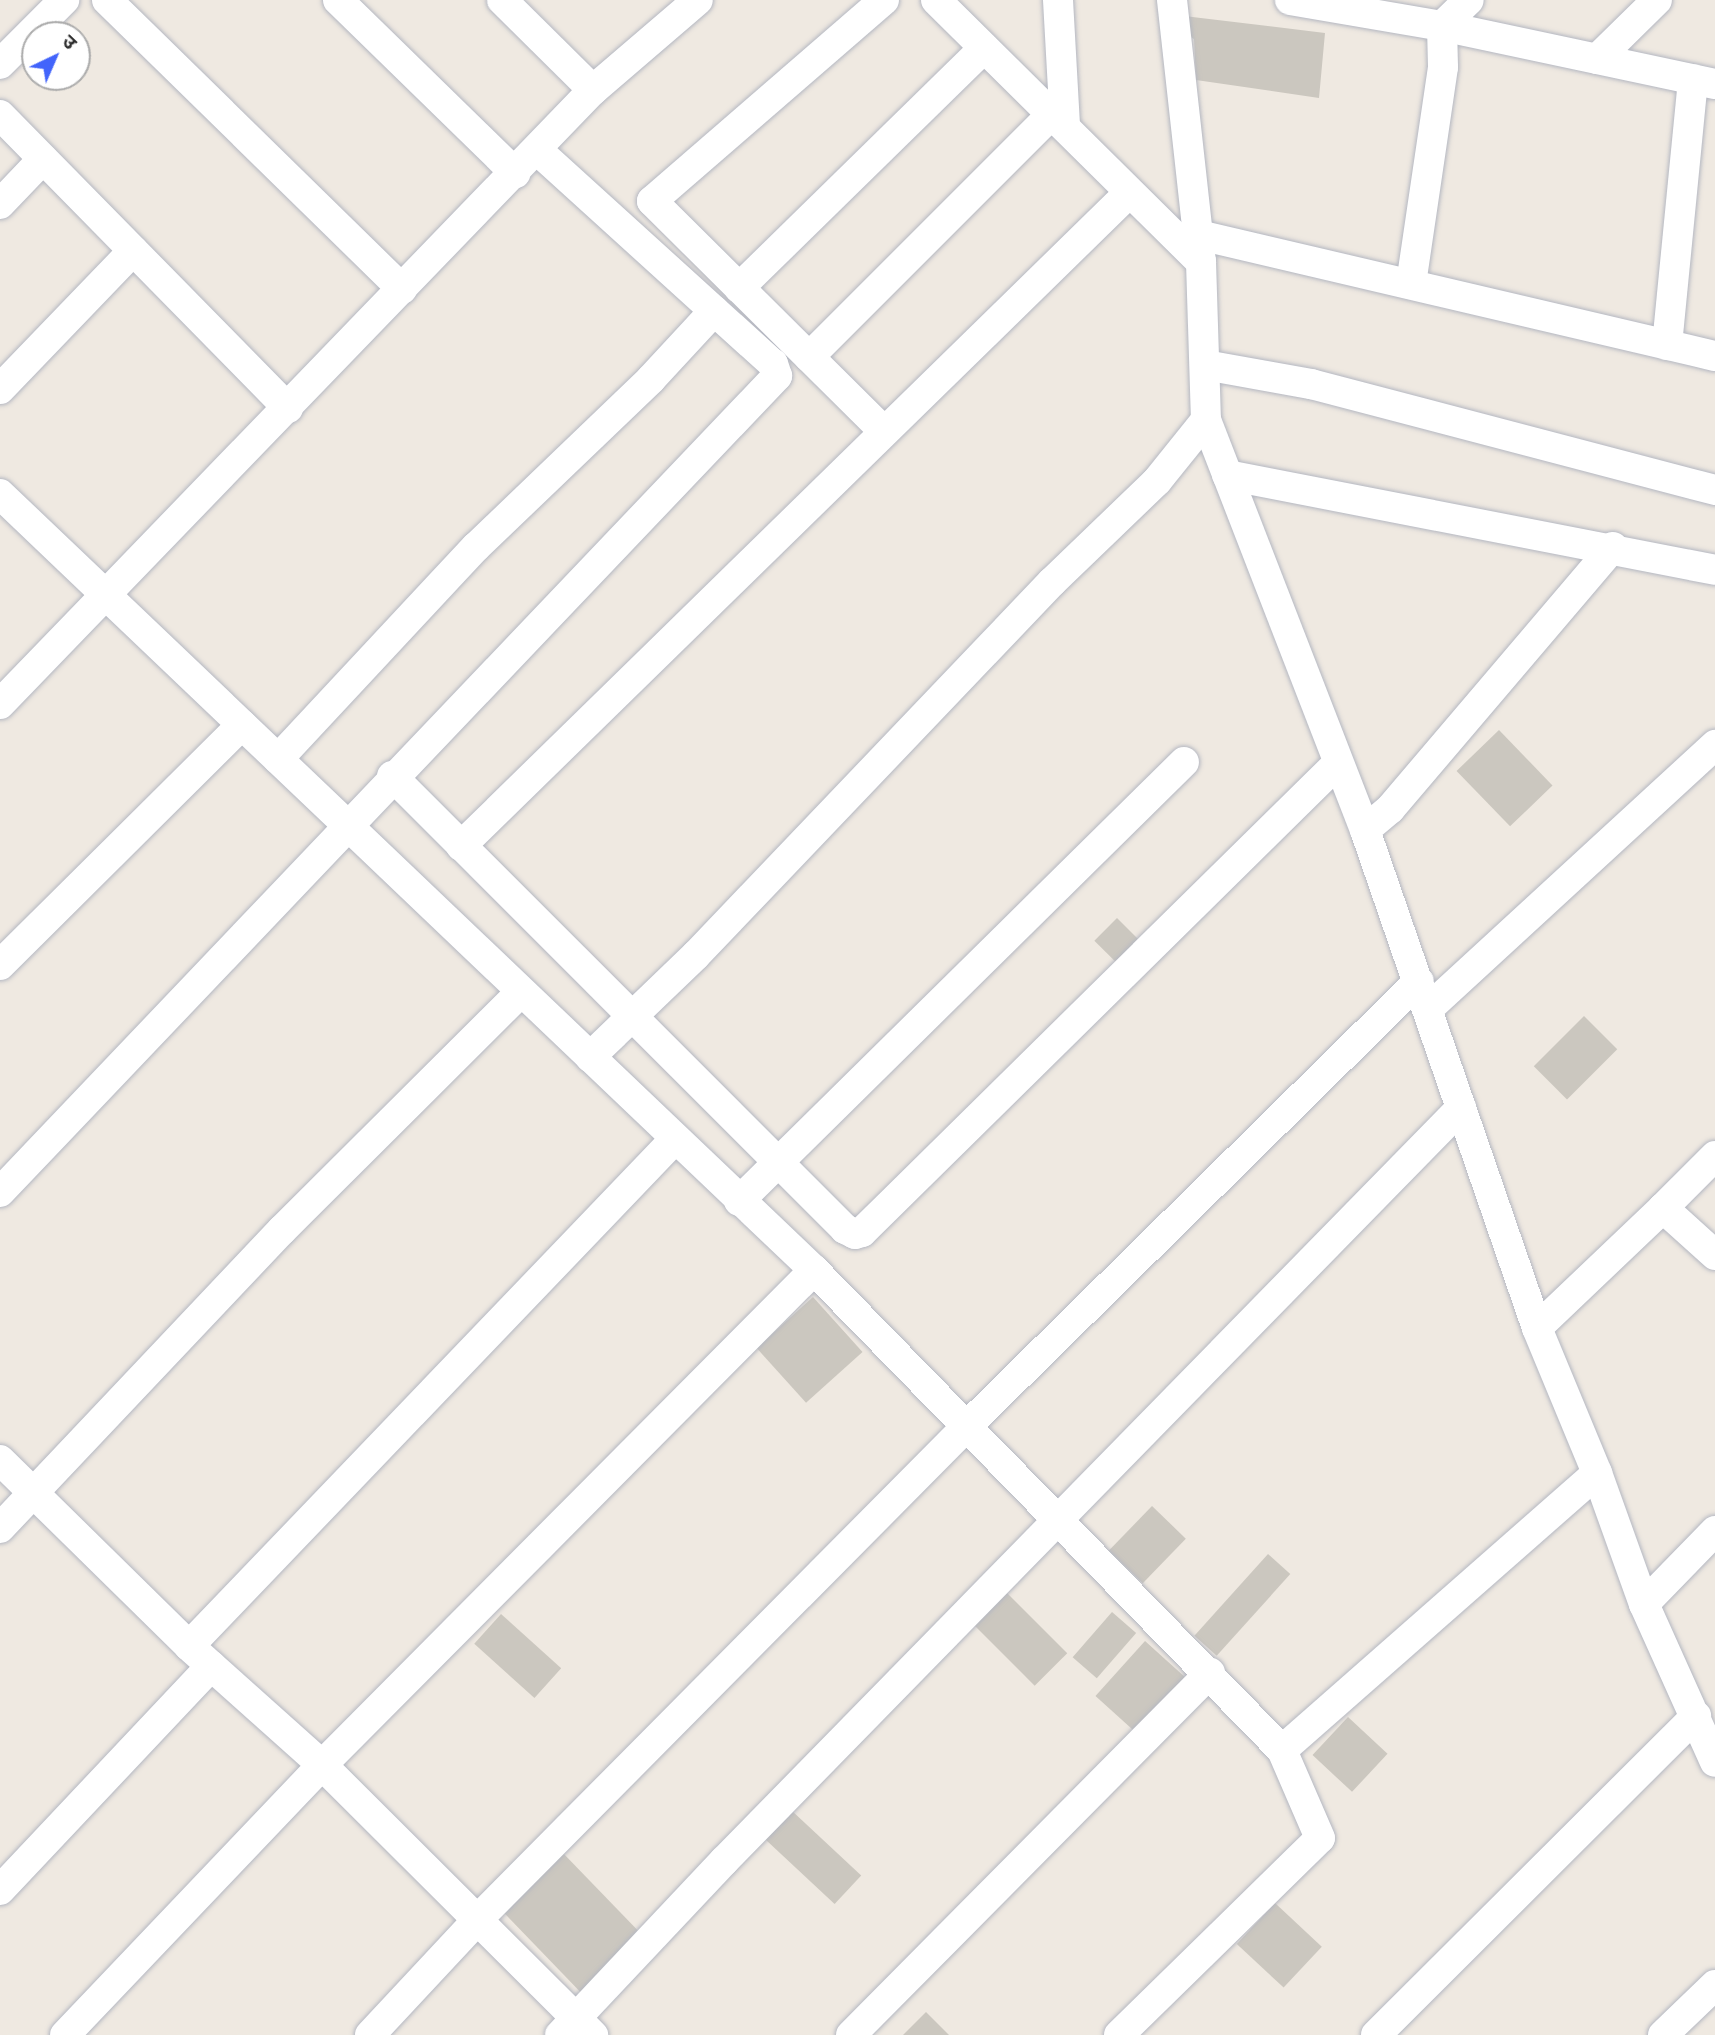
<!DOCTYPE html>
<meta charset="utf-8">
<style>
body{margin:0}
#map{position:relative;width:1715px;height:2035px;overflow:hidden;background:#efe9e1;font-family:"Work Sans","Noto Sans Devanagari",sans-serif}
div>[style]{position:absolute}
.building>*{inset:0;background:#cbc7bf;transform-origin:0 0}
.roads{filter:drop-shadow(0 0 2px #b4b7c1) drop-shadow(0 0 2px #b4b7c1)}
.street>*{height:30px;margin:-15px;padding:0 15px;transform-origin:15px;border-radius:15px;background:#fff}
span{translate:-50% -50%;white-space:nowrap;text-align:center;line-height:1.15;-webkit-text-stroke:7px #fff;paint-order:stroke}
.north{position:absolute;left:21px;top:21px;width:70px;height:70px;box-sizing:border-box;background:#fff;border:2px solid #ababab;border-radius:50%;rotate:44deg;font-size:19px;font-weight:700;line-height:28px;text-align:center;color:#2e2e2e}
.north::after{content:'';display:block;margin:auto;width:24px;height:32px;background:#4264fb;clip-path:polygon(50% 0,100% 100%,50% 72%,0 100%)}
</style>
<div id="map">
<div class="building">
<div style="clip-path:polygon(1184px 16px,1325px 33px,1319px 98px,1196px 80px,1194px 39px,1184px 33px)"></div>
<div style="left:1499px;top:730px;width:77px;height:59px;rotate:46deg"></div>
<div style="left:1117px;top:918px;width:41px;height:32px;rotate:45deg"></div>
<div style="left:1584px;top:1016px;width:47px;height:71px;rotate:45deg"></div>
<div style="left:813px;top:1297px;width:74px;height:76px;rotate:48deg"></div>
<div style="left:1152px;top:1506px;width:47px;height:62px;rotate:44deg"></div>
<div style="left:1268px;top:1554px;width:30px;height:110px;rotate:42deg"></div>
<div style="left:1005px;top:1591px;width:88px;height:46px;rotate:45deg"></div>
<div style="left:1112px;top:1612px;width:32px;height:60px;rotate:41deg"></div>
<div style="left:501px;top:1614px;width:81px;height:40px;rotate:42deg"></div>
<div style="left:1145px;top:1641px;width:54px;height:74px;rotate:42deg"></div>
<div style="left:1348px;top:1717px;width:54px;height:52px;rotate:43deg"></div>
<div style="left:791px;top:1810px;width:96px;height:39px;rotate:43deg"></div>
<div style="left:561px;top:1851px;width:119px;height:84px;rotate:46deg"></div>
<div style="left:1275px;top:1903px;width:64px;height:56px;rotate:43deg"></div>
<div style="clip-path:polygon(926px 2012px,949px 2035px,903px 2035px)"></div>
</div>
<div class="roads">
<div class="street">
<div style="left:107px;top:0;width:413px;rotate:44.4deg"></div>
<div style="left:338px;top:0;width:248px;rotate:44.3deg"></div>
<div style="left:884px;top:0;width:307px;rotate:139.1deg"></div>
<div style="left:652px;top:201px;width:327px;rotate:44.8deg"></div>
<div style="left:936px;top:0;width:373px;rotate:44.7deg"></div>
<div style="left:1058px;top:0;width:127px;rotate:86.8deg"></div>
<div style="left:1172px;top:0;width:264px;rotate:83.7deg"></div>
<div style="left:1201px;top:262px;width:158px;rotate:88.2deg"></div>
<div style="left:1206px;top:420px;width:440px;rotate:68.8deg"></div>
<div style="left:1365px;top:830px;width:527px;rotate:70.95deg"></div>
<div style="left:1537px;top:1328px;width:157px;rotate:67.5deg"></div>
<div style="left:1597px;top:1473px;width:139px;rotate:70.3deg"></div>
<div style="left:1644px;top:1604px;width:173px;rotate:65.8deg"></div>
<div style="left:1290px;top:0;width:154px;rotate:9.7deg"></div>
<div style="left:1442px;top:26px;width:279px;rotate:12deg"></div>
<div style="left:1597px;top:59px;width:84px;rotate:-44.5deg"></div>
<div style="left:0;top:64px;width:91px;rotate:-45deg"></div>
<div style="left:593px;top:90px;width:138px;rotate:-40.6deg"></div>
<div style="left:0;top:115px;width:411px;rotate:45.5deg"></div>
<div style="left:0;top:204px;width:62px;rotate:-46.3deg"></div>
<div style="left:1199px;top:235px;width:530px;rotate:13.2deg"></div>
<div style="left:1411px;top:284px;width:219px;rotate:-81.6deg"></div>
<div style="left:1443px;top:67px;width:41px;rotate:-91.4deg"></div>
<div style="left:1442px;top:26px;width:37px;rotate:-44deg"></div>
<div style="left:739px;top:288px;width:343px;rotate:-44.4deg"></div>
<div style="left:1667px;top:345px;width:267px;rotate:-84.4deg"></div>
<div style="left:809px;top:357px;width:344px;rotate:-45deg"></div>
<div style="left:1205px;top:365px;width:108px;rotate:10.2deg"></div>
<div style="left:1311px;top:384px;width:418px;rotate:14.7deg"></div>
<div style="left:0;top:389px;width:192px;rotate:-46.1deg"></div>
<div style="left:1227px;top:475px;width:497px;rotate:11deg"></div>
<div style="left:0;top:494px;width:1125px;rotate:43.63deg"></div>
<div style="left:814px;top:1270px;width:670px;rotate:45.73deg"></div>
<div style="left:1282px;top:1750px;width:419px;rotate:-41.3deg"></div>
<div style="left:0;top:704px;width:854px;rotate:-46deg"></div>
<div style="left:593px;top:90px;width:128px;rotate:-135.3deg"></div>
<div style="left:278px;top:759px;width:290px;rotate:-47deg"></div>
<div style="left:476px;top:547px;width:243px;rotate:-43.8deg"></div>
<div style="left:651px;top:379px;width:93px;rotate:-47.2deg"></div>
<div style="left:392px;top:776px;width:641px;rotate:45deg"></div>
<div style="left:845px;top:1229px;width:11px;rotate:27deg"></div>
<div style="left:855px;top:1234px;width:7px;rotate:-16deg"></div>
<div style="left:862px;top:1232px;width:668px;rotate:-44.58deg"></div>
<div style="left:1365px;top:830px;width:33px;rotate:-40deg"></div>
<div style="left:1390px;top:809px;width:344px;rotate:-49.6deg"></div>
<div style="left:461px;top:846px;width:934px;rotate:-44.35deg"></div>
<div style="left:0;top:965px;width:341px;rotate:-44.8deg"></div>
<div style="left:1429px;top:1008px;width:389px;rotate:-42.6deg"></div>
<div style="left:590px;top:1057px;width:147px;rotate:-43.9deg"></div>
<div style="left:696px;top:955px;width:516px;rotate:-46.34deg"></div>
<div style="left:1052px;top:582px;width:146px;rotate:-43.9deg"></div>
<div style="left:1157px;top:481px;width:78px;rotate:-51.2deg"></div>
<div style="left:1715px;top:1156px;width:74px;rotate:135deg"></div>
<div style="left:1663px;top:1208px;width:70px;rotate:42.1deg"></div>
<div style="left:0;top:1192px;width:1127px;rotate:-46.4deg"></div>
<div style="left:777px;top:376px;width:13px;rotate:-108deg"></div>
<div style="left:773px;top:364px;width:319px;rotate:-137.8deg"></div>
<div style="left:739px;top:1201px;width:625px;rotate:-44.61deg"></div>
<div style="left:1537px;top:1328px;width:174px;rotate:-43.6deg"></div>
<div style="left:0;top:1460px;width:265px;rotate:44.5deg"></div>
<div style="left:189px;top:1646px;width:178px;rotate:41.8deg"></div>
<div style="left:322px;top:1765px;width:383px;rotate:44.9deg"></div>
<div style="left:0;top:1528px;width:410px;rotate:-46.6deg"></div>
<div style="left:282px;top:1230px;width:337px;rotate:-44.9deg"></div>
<div style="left:1644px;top:1604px;width:102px;rotate:-45.8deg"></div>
<div style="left:189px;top:1646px;width:701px;rotate:-46.21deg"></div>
<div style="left:0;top:1890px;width:308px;rotate:-46.7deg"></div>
<div style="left:65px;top:2035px;width:373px;rotate:-46.4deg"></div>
<div style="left:322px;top:1765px;width:698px;rotate:-45.17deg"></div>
<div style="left:370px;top:2035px;width:158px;rotate:-47deg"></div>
<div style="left:478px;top:1919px;width:694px;rotate:-45.23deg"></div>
<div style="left:967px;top:1426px;width:634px;rotate:-44.55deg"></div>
<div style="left:560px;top:2035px;width:239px;rotate:-46.7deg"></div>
<div style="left:724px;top:1861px;width:1054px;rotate:-45.62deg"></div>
<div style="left:851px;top:2035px;width:510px;rotate:-45.24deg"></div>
<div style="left:1119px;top:2035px;width:281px;rotate:-44.4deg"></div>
<div style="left:1320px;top:1838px;width:96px;rotate:-113.4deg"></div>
<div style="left:1376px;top:2035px;width:452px;rotate:-44.9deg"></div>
<div style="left:1663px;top:2035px;width:72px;rotate:-43.9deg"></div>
</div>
</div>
<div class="north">उ</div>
</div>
